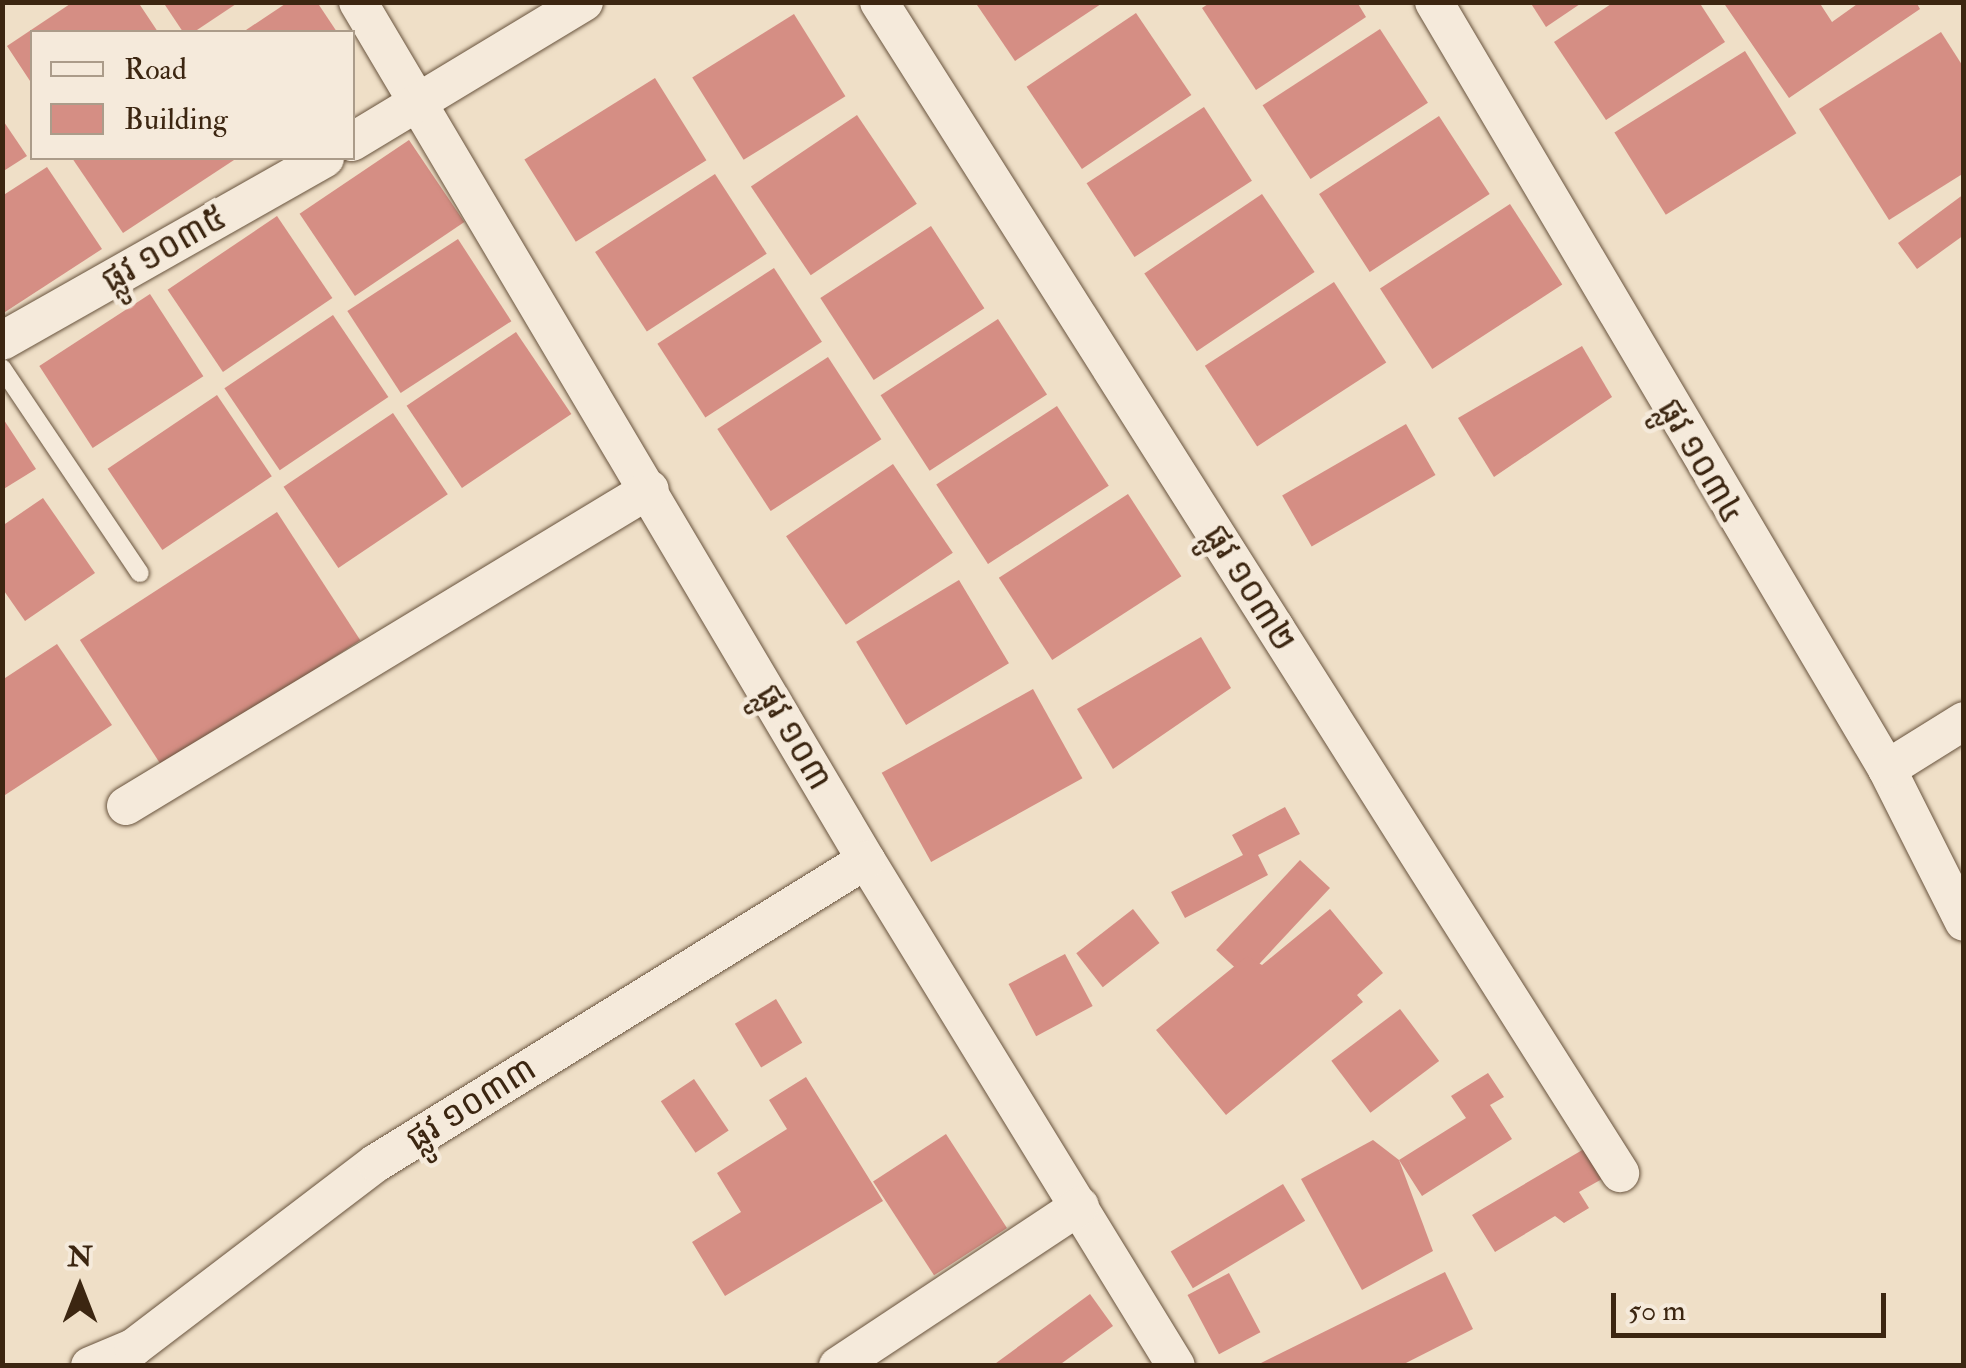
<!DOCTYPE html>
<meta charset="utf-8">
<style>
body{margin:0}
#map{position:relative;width:1966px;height:1368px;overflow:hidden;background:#efdfc7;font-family:"IM FELL Double Pica","Noto Sans Khmer",serif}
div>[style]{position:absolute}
.building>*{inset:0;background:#d58e84;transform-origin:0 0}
.roads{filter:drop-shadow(0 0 2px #69543e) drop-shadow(0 0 2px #69543e)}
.lane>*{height:18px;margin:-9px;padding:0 9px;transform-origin:9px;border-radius:9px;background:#f5eadb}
.street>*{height:38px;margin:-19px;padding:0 19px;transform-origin:19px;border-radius:19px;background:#f5eadb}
span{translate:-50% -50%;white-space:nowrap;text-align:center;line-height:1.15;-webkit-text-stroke:9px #f5eadb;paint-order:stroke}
.street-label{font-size:35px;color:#3c2611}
.frame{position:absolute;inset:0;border:5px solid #3c2611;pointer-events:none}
.legend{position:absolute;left:30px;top:30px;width:325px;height:130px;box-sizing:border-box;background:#f5eadb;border:2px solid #ab9c8a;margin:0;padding:12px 18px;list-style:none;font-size:30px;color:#3c2611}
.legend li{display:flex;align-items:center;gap:20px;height:50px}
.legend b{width:50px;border:2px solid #ab9c8a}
.north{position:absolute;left:30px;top:1238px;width:100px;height:100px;-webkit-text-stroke:8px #f5eadb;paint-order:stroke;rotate:0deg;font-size:28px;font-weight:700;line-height:40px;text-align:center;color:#3c2611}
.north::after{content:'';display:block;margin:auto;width:35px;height:45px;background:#3c2611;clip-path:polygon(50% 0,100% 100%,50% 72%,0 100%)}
.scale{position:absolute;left:1611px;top:1293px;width:275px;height:45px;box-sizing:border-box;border:5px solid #3c2611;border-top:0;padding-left:12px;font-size:30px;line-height:35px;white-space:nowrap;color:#3c2611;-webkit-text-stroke:8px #f5eadb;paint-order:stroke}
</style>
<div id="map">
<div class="building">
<div style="clip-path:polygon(73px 2px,138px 2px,158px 32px,32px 32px,32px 84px,7px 46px)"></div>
<div style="clip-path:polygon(163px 2px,239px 2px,194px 32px,183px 32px)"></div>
<div style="clip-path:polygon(288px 2px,317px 2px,337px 32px,243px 32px)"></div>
<div style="clip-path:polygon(975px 2px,1104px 2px,1015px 61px)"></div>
<div style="clip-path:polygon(1211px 2px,1357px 2px,1366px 17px,1256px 90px,1202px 8px)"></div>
<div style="clip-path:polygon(1530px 2px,1583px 2px,1546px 27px)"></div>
<div style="clip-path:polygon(1614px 2px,1699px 2px,1725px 42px,1606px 120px,1554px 42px)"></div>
<div style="clip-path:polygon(1723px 2px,1819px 2px,1832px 22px,1860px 2px,1916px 2px,1920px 9px,1789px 98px)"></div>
<div style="left:1136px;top:13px;width:99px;height:132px;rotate:56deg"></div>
<div style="left:794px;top:14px;width:97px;height:120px;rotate:58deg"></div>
<div style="left:1380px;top:29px;width:88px;height:140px;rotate:57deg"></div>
<div style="clip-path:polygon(1941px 32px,1964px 68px,1964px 173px,1889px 220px,1819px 109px)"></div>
<div style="left:1745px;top:51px;width:97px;height:154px;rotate:58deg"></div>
<div style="left:655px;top:78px;width:97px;height:154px;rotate:58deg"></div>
<div style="left:1204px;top:107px;width:88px;height:140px;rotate:57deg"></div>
<div style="left:857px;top:115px;width:107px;height:128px;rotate:56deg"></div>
<div style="left:1439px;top:116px;width:93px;height:143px;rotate:57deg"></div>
<div style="clip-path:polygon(2px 119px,27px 156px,2px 172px)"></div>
<div style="left:409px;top:140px;width:99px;height:132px;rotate:56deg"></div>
<div style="clip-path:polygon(72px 158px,232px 158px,234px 160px,123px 233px)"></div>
<div style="clip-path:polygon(47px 167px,102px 249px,2px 314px,2px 196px)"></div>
<div style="left:715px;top:174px;width:95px;height:143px;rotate:57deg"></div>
<div style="left:1262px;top:194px;width:94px;height:142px;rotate:56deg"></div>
<div style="clip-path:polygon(1964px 194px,1964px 235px,1917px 269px,1898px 243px)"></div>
<div style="left:1510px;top:204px;width:96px;height:155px;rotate:57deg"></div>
<div style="left:277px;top:216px;width:99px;height:132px;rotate:56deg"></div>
<div style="left:931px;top:226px;width:98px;height:132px;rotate:57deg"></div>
<div style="left:458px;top:239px;width:98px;height:132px;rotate:57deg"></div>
<div style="left:774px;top:268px;width:88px;height:139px;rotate:57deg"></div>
<div style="left:1334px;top:282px;width:96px;height:154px;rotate:57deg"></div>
<div style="left:150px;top:294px;width:98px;height:132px;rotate:57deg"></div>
<div style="left:333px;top:315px;width:99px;height:131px;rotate:56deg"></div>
<div style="left:998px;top:319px;width:90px;height:140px;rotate:57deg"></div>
<div style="left:516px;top:332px;width:99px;height:132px;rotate:56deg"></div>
<div style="clip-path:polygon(1582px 346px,1612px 397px,1494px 477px,1458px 418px)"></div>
<div style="left:828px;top:357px;width:98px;height:132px;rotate:57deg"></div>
<div style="left:217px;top:395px;width:98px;height:132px;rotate:56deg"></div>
<div style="left:1057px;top:406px;width:95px;height:144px;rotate:57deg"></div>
<div style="left:393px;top:413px;width:98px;height:132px;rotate:56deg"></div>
<div style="clip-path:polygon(2px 417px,36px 469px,2px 490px)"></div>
<div style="left:1406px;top:424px;width:59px;height:143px;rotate:60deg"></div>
<div style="left:893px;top:464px;width:107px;height:129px;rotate:56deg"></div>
<div style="left:1128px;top:494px;width:98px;height:154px;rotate:57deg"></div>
<div style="clip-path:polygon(43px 498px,95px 573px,25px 621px,2px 588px,2px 526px)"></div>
<div style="left:277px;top:512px;width:153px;height:235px;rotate:57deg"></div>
<div style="left:959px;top:580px;width:97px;height:120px;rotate:59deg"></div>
<div style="clip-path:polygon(1201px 637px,1231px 688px,1113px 769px,1077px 709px)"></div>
<div style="clip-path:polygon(57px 644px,112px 725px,2px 797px,2px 680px)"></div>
<div style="left:1033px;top:689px;width:102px;height:173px;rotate:61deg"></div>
<div style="clip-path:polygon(1285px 807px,1300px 834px,1258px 855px,1268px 875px,1185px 918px,1171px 892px,1243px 855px,1232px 835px)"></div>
<div style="left:1300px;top:860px;width:41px;height:123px;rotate:43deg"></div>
<div style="left:1133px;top:909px;width:43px;height:72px;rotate:52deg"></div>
<div style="clip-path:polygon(1330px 909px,1383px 973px,1357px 995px,1363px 1002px,1226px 1115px,1156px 1030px,1247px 956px,1262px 965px)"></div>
<div style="left:1065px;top:954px;width:59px;height:64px;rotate:62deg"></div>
<div style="left:776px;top:999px;width:51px;height:48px;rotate:59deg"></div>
<div style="left:1400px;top:1009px;width:65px;height:86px;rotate:53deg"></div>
<div style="clip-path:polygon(1488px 1073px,1504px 1097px,1490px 1105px,1512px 1139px,1422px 1196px,1399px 1160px,1466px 1118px,1451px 1096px)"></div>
<div style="clip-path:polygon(806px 1077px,883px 1201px,725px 1296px,692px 1242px,741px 1212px,717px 1173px,787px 1129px,769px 1100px)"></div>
<div style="left:694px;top:1079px;width:62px;height:40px;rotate:56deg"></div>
<div style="left:946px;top:1134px;width:112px;height:87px;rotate:57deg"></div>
<div style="clip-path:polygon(1373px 1140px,1399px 1160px,1433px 1251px,1362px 1290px,1301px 1179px)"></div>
<div style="clip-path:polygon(1584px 1149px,1602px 1179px,1579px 1192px,1589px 1208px,1564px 1223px,1555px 1216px,1495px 1252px,1472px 1215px)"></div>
<div style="left:1283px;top:1184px;width:43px;height:131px;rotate:59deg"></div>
<div style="clip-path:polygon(1445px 1272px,1473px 1329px,1400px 1366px,1255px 1366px)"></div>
<div style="left:1229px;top:1273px;width:67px;height:47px;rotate:62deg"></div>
<div style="clip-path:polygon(1090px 1294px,1113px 1326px,1058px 1366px,992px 1366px)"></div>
</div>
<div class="roads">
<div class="lane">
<div style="left:2px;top:368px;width:247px;rotate:56.1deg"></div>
</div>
<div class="street">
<div style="left:358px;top:2px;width:997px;rotate:59.37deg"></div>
<div style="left:866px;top:860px;width:593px;rotate:58.51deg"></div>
<div style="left:879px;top:2px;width:1386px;rotate:57.67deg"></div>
<div style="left:1434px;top:2px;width:891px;rotate:59.43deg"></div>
<div style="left:1887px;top:769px;width:171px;rotate:63.3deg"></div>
<div style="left:352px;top:142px;width:271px;rotate:-31.1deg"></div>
<div style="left:2px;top:341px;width:371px;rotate:-29.5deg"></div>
<div style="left:1887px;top:769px;width:91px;rotate:-31.9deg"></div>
<div style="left:126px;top:806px;width:612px;rotate:-31.17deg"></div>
<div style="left:90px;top:1366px;width:47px;rotate:-22.7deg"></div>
<div style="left:133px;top:1348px;width:305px;rotate:-37.3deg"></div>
<div style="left:376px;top:1163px;width:576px;rotate:-31.73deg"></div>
<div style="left:838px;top:1366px;width:290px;rotate:-33.5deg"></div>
</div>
</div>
<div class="street-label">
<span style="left:164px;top:249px;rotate:-30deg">ផ្លូវ ១០៣៥</span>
<span style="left:1701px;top:461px;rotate:60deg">ផ្លូវ ១០៣៤</span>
<span style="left:1250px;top:588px;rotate:58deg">ផ្លូវ ១០៣២</span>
<span style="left:794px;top:737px;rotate:60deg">ផ្លូវ ១០៣</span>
<span style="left:471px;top:1104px;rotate:-32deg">ផ្លូវ ១០៣៣</span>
</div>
<div class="frame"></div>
<ul class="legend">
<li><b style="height:12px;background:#f5eadb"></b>Road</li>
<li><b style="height:28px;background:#d58e84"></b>Building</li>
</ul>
<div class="north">N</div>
<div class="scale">50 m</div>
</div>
